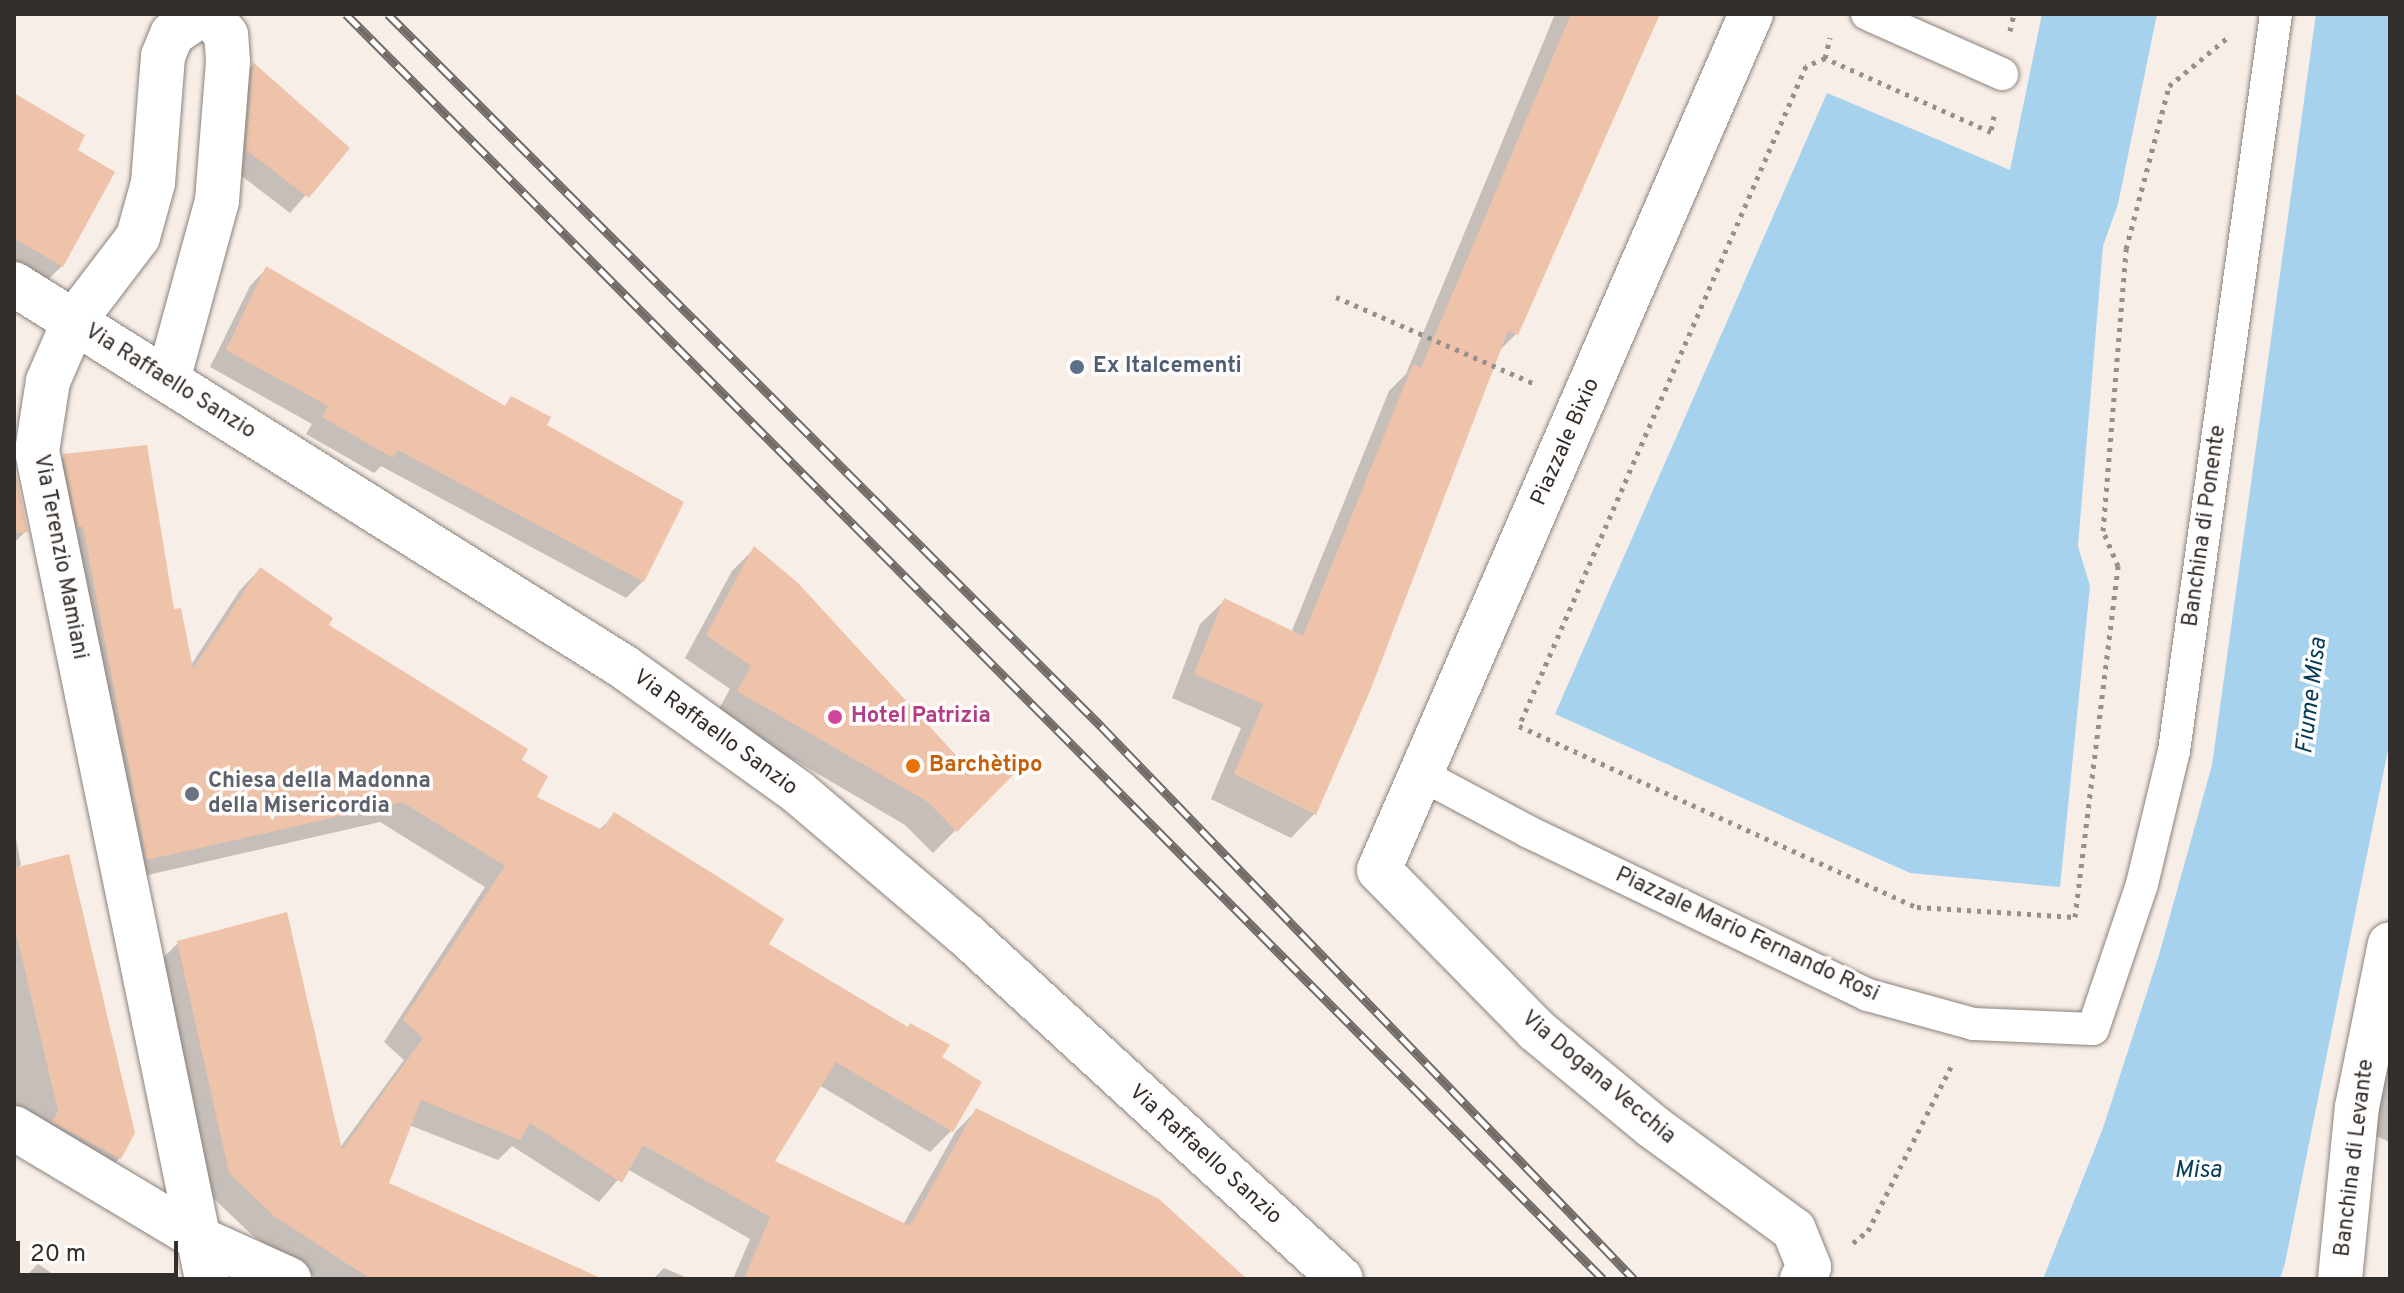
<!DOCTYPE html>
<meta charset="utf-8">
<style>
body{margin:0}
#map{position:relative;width:2404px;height:1293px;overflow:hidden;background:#f8eee8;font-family:Overpass,sans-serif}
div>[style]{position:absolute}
.water>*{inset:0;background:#a6d2ee}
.shadow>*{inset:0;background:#0003}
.building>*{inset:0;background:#efc3a9}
.path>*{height:5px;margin-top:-2.5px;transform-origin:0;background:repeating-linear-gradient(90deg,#968f8b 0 4px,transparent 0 10px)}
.roads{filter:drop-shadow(0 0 2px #8b827c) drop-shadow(0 0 2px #8b827c)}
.lane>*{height:32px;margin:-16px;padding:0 16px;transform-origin:16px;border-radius:16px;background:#fff}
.street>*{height:44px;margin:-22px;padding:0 22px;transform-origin:22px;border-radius:22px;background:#fff}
.secondary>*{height:44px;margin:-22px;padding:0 22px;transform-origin:22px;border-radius:22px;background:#fff}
.rail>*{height:9px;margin-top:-4.5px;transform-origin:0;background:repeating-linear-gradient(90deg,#fffdfc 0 18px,#716b68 0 36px);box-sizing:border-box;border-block:2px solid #716b68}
.dots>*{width:22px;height:22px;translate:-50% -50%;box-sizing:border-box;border:4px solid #fffdfc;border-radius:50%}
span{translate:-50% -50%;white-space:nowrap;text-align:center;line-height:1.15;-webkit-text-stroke:7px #fffdfc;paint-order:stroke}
.service-label{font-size:22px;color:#4e5e75;font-weight:700}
.left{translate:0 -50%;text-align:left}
.street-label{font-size:22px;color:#322e2c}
.hotel-label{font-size:22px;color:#b23c85;font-weight:700}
.food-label{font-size:22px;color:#c56008;font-weight:700}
.worship-label{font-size:22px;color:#5b616d;font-weight:700}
.water-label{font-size:24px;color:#033d59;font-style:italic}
.frame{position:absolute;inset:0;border:16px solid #322e2c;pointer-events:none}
.scale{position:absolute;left:16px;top:1241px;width:162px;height:36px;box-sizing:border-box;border:4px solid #322e2c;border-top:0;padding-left:10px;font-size:24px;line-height:28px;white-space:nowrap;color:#322e2c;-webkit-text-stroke:6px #fffdfc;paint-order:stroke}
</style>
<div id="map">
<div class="water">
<div style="clip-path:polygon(2042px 14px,2157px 14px,2118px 204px,2103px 246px,2078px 546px,2090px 586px,2060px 887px,1910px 873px,1555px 714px,1827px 93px,2010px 170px)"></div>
<div style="clip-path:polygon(2316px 14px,2390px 14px,2390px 740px,2285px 1263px,2280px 1279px,2043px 1279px,2103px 1128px,2159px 955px,2212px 765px)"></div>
</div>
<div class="shadow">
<div style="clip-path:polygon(1555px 14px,1657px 14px,1516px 334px,1498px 352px,1314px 814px,1291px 838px,1211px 799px,1241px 728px,1172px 698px,1200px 624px,1224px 601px,1291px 633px,1389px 391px,1406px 374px)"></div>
<div style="clip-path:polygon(253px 65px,347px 148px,290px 213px,230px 167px,237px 81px)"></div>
<div style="clip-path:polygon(14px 95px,75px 151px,62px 266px,40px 287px,14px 272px)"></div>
<div style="clip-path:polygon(266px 269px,503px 407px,512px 399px,544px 426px,643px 581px,626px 598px,381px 466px,374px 473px,306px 434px,312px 424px,210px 367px,250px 286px)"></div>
<div style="clip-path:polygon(64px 456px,172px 611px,191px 665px,240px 590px,260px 569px,327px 625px,519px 761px,535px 798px,598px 831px,615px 815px,766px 945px,979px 1083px,951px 1131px,930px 1152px,819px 1085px,772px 1162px,903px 1225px,956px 1131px,977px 1110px,1244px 1279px,733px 1279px,750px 1239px,627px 1169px,599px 1202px,512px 1146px,498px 1160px,409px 1125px,387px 1184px,595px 1279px,383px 1279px,343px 1261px,373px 1279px,318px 1279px,253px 1236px,209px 1194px,157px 964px,178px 943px,339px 1149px,404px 1060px,384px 1042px,485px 887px,380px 822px,126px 880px,43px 477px)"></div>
<div style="clip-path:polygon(14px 473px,26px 531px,14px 543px)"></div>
<div style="clip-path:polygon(754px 549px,964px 766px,1014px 771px,933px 853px,905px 825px,716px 714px,730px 689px,685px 658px,732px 571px)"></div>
<div style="clip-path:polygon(14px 828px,21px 865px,16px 869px,120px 1158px,103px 1175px,14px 1110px)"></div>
<div style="clip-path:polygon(2390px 1009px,2390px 1142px,2366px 1132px)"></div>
<div style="clip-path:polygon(38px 1264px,60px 1279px,23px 1279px)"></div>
<div style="clip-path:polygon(664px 1268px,690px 1279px,653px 1279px)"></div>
</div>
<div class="building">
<div style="clip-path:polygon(1571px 14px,1660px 14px,1518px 335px,1508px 331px,1370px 691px,1316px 815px,1234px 774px,1263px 704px,1194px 674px,1224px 598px,1303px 636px,1413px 364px,1421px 368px)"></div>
<div style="clip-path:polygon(253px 62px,350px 148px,309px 198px,246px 150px)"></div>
<div style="clip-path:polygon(14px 93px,85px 135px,78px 150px,115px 172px,63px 267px,14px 238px)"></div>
<div style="clip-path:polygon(266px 266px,505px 406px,511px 396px,551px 417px,547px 425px,684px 502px,644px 582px,398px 450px,393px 458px,322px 417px,328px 406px,226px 350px)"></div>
<div style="clip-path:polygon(147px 445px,174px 609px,181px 608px,193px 669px,260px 567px,333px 618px,329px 625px,528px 749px,522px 760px,548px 776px,537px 797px,602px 830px,614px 812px,720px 878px,784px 919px,769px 944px,908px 1027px,910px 1023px,950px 1045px,942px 1057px,982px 1082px,953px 1132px,836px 1062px,775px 1161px,910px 1226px,976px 1108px,1159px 1199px,1247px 1279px,744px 1279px,770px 1217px,643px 1145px,622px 1183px,530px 1123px,520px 1140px,421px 1100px,389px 1183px,603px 1279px,371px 1279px,274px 1216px,229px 1173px,177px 941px,287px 912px,342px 1150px,423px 1038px,403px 1020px,505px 866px,402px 802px,147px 860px,83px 527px,78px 527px,63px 454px)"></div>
<div style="clip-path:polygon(14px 463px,28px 532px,14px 533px)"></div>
<div style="clip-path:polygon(754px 546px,798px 583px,965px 765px,1019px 769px,957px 832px,928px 802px,737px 691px,751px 666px,706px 635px)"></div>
<div style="clip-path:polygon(69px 854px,135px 1133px,121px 1159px,52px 1122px,58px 1111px,14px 924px,14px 868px)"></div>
</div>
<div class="path">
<div style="left:2010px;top:31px;width:17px;rotate:-77deg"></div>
<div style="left:1825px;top:58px;width:21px;rotate:-76deg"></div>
<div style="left:1994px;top:116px;width:16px;rotate:101deg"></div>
<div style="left:1991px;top:132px;width:182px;rotate:-156deg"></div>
<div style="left:1825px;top:58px;width:21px;rotate:157deg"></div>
<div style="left:1806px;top:66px;width:720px;rotate:113.5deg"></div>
<div style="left:1519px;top:726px;width:437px;rotate:24.5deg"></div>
<div style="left:1917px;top:907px;width:158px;rotate:3.6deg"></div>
<div style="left:2075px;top:917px;width:354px;rotate:-83deg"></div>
<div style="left:2118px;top:566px;width:38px;rotate:-113deg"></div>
<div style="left:2103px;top:531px;width:283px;rotate:-85.3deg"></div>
<div style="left:2126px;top:249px;width:169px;rotate:-75.2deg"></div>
<div style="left:2169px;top:86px;width:75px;rotate:-39.6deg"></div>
<div style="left:1336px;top:297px;width:219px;rotate:23.6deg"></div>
<div style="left:1853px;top:1243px;width:19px;rotate:-39deg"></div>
<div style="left:1868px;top:1231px;width:186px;rotate:-63.2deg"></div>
</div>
<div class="roads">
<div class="lane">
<div style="left:1867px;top:14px;width:148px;rotate:24deg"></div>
<div style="left:1420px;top:774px;width:123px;rotate:28deg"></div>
<div style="left:1529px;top:832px;width:376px;rotate:25.7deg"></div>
<div style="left:1868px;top:995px;width:109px;rotate:15.4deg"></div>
<div style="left:1973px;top:1024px;width:120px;rotate:2.4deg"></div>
<div style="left:2093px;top:1029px;width:153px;rotate:-71.3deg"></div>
<div style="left:2142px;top:884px;width:137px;rotate:-76.5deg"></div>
<div style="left:2174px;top:751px;width:744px;rotate:-82.12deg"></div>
</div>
<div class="street">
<div style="left:1751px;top:14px;width:933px;rotate:113.49deg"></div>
<div style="left:1379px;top:870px;width:224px;rotate:45.5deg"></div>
<div style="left:1536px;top:1030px;width:151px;rotate:39.6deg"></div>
<div style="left:1652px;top:1126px;width:176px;rotate:36.2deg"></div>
<div style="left:1794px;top:1230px;width:40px;rotate:68deg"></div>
<div style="left:1809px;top:1267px;width:14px;rotate:120deg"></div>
<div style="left:168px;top:380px;width:186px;rotate:-74.7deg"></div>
<div style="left:217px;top:201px;width:140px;rotate:-85.5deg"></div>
<div style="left:228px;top:61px;width:26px;rotate:-94deg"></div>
<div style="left:226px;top:35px;width:18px;rotate:-128deg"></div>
<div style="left:215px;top:21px;width:17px;rotate:-163deg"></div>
<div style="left:199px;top:16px;width:32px;rotate:146deg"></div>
<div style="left:172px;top:34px;width:24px;rotate:112deg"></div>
<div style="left:163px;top:56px;width:127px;rotate:94.5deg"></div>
<div style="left:153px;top:183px;width:56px;rotate:105.5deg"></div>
<div style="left:138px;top:237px;width:106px;rotate:127.3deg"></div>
<div style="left:74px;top:321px;width:65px;rotate:113.4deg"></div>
<div style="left:48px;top:381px;width:71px;rotate:98.9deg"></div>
<div style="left:37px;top:451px;width:845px;rotate:78.4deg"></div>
<div style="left:14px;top:1128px;width:214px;rotate:30.9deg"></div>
<div style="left:198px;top:1238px;width:100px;rotate:24.3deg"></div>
<div style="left:2340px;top:1279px;width:173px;rotate:-84.4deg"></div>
<div style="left:2357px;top:1107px;width:166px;rotate:-78.6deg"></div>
</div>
<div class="secondary">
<div style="left:14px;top:284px;width:720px;rotate:32.12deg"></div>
<div style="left:624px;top:667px;width:214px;rotate:35.7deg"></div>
<div style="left:798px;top:792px;width:219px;rotate:40.4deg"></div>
<div style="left:965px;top:934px;width:510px;rotate:42.54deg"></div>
</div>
</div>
<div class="rail">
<div style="left:346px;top:14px;width:1783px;rotate:45.18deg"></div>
<div style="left:388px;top:14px;width:1008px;rotate:44.96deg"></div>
<div style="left:1101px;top:726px;width:768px;rotate:46.06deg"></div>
</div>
<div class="dots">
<div style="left:1077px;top:367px;background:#5c6f8a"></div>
<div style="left:835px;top:717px;background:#d1479c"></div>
<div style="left:913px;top:766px;background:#e8710a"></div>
<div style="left:192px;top:794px;background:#6b7280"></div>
</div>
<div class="service-label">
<span class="left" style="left:1093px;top:367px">Ex Italcementi</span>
</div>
<div class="street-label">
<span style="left:170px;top:382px;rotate:32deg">Via Raffaello Sanzio</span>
<span style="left:1566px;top:442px;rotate:-66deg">Piazzale Bixio</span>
<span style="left:2205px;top:526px;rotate:-82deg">Banchina di Ponente</span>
<span style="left:60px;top:557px;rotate:79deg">Via Terenzio Mamiani</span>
<span style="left:715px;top:733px;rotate:36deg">Via Raffaello Sanzio</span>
<span style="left:1747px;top:935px;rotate:25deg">Piazzale Mario Fernando Rosi</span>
<span style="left:1598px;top:1078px;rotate:40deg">Via Dogana Vecchia</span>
<span style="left:1205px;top:1155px;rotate:42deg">Via Raffaello Sanzio</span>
<span style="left:2355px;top:1158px;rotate:-83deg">Banchina di Levante</span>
</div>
<div class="hotel-label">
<span class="left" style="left:851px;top:717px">Hotel Patrizia</span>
</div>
<div class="food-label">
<span class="left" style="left:929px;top:766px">Barchètipo</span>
</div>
<div class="worship-label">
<span class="left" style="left:208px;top:794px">Chiesa della Madonna<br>della Misericordia</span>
</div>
<div class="water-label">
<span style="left:2313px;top:696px;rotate:-83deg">Fiume Misa</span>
<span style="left:2198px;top:1172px">Misa</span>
</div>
<div class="frame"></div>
<div class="scale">20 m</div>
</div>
